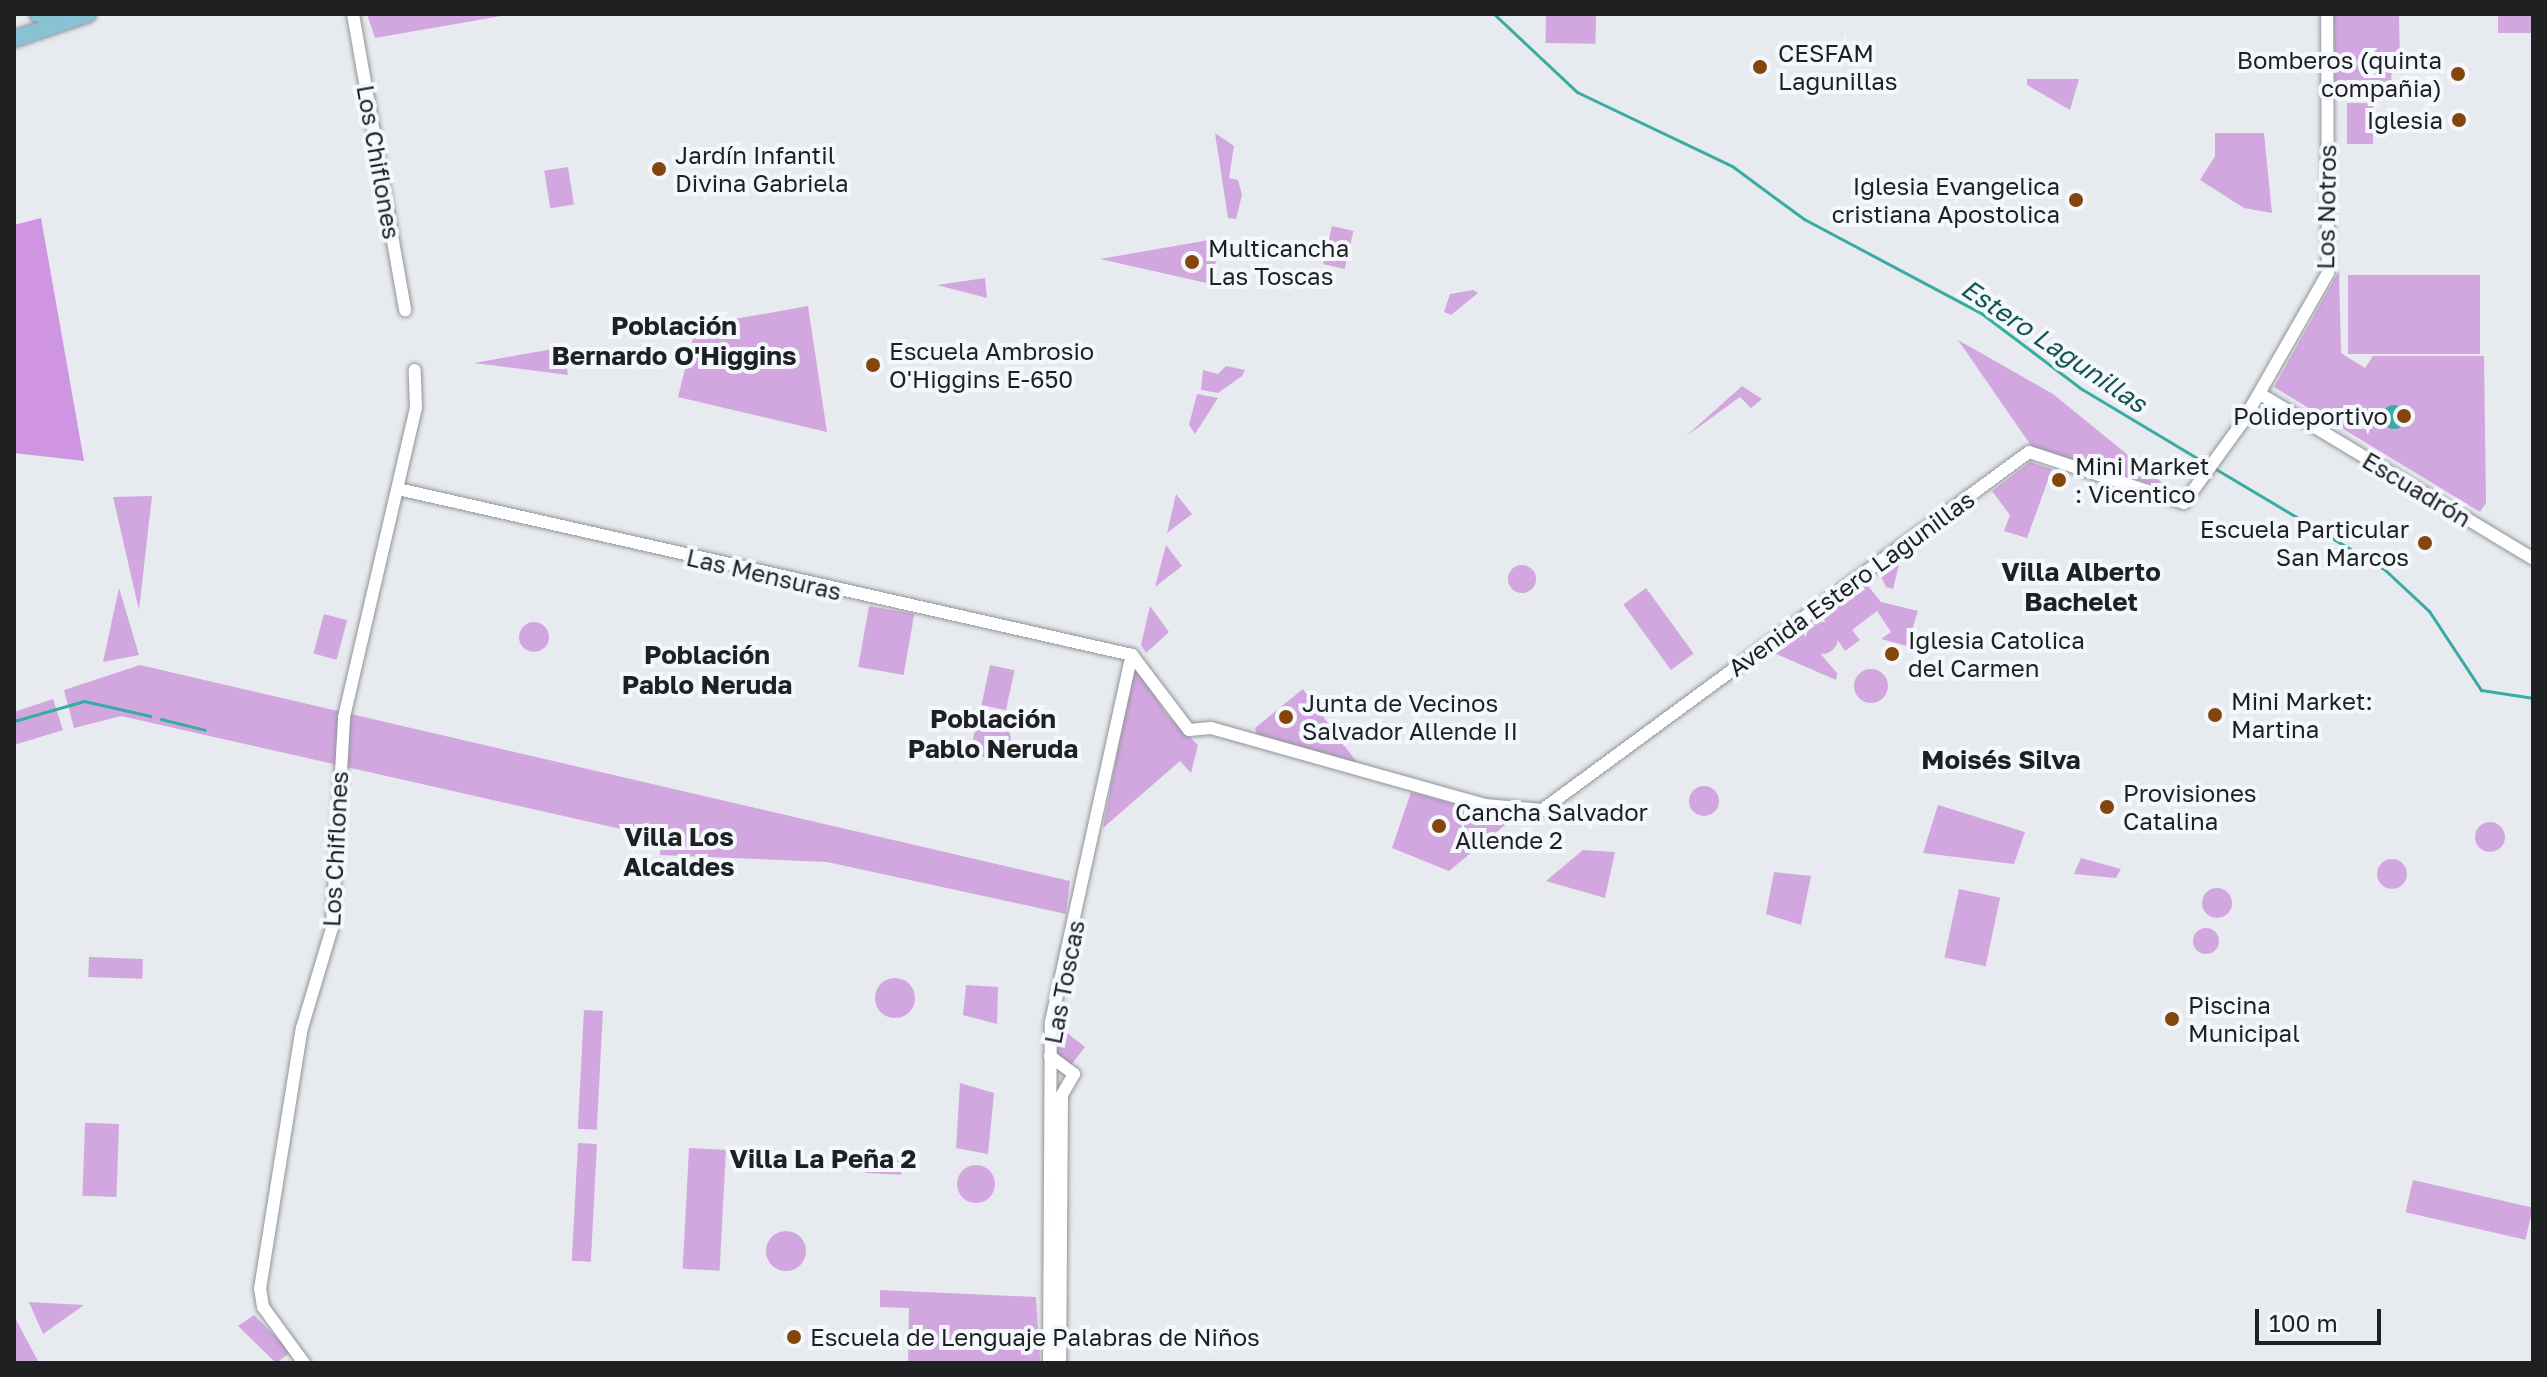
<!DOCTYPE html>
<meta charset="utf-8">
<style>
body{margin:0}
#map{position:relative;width:2547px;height:1377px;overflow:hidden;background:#e7eaef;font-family:"Golos Text",sans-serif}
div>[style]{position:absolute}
.green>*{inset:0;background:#d2a7e0;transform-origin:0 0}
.round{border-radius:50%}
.forest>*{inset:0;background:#cf94e2}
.water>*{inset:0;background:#38aba2}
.stream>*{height:3px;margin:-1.5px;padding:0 1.5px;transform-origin:1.5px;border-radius:1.5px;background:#38aba2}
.roads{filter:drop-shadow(0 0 2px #909498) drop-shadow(0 0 2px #909498)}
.tertiary>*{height:12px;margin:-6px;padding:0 6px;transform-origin:6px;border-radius:6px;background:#fff}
.primary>*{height:16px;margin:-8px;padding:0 8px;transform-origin:8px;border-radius:8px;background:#89c2d3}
.dots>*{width:22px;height:22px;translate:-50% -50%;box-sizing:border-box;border:4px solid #f4f8fc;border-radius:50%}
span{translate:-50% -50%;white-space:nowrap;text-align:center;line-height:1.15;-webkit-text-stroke:8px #f4f8fc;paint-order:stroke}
.poi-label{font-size:24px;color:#1f2022}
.left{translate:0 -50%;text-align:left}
.right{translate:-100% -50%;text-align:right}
.street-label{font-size:24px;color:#1f2022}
.neighbourhood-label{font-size:26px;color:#1f2022;font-weight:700}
.water-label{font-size:26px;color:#14544f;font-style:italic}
.frame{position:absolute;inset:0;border:16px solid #1f2022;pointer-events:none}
.scale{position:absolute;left:2255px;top:1309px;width:126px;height:36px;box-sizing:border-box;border:4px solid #1f2022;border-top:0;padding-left:10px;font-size:24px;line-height:28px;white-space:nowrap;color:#1f2022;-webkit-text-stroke:6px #f4f8fc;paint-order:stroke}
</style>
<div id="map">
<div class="green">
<div style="clip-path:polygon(367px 14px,513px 14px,375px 38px)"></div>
<div style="clip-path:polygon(2334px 14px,2399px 14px,2400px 64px,2392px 65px,2391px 84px,2335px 85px)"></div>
<div style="left:2498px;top:14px;width:35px;height:19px"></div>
<div style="left:1546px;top:15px;width:50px;height:28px;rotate:1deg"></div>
<div style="clip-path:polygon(2027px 79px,2079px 79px,2070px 110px,2027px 85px)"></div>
<div style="left:2373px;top:103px;width:41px;height:26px;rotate:90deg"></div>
<div style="clip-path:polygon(1215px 133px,1234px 146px,1229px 178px,1238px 180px,1242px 195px,1236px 219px,1228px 218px)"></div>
<div style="clip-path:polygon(2215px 133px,2264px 133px,2272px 213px,2244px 208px,2200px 180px,2215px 156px)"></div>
<div style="left:568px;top:167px;width:38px;height:24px;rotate:81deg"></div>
<div style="left:1332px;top:226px;width:22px;height:39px;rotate:13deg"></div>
<div style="clip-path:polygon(1209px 240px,1219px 247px,1211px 284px,1100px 259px)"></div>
<div style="clip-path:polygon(2339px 271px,2341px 353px,2365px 368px,2373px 356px,2484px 356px,2486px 503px,2480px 512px,2274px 387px)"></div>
<div style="left:2348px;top:275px;width:132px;height:79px"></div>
<div style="clip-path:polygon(985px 278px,987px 298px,937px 285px)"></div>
<div style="clip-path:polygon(1473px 290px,1478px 293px,1451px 315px,1444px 312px,1450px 294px)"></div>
<div style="clip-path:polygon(808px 306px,827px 432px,678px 397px,696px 326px)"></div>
<div style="clip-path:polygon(1958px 340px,2053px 394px,2171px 490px,2032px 447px)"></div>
<div style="clip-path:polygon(564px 347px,568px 375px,474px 363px)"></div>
<div style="clip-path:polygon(1226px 366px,1245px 370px,1242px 376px,1218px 393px,1201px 390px,1203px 370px,1218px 374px)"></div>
<div style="clip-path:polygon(1742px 386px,1762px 399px,1751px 408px,1740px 397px,1685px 437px)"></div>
<div style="clip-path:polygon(1197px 394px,1218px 398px,1195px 434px,1189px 425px)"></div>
<div style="clip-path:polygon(2030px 462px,2052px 469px,2027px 538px,2004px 531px,2010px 515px,1992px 491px)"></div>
<div style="clip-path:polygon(1176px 494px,1192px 514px,1167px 533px)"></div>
<div style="clip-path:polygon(152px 496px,139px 610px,113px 497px)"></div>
<div style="clip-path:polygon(1166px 545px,1182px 566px,1155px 587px)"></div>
<div style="clip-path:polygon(1902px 553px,1893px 589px,1886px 587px,1878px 570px)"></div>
<div class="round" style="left:1508px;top:565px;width:28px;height:28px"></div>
<div style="clip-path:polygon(1865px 582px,1881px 602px,1918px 611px,1907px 646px,1881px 639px,1891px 632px,1877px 611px,1852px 630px,1860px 640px,1845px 651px,1820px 614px)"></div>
<div style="clip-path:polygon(119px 588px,139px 655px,103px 662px)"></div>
<div style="left:1646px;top:588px;width:81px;height:28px;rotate:54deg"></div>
<div style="left:869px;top:606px;width:46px;height:62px;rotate:10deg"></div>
<div style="clip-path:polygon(1150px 606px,1169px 632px,1146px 653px,1141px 645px)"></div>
<div style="left:324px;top:614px;width:24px;height:41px;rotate:15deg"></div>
<div class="round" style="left:519px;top:622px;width:30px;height:30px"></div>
<div class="round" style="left:1806px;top:622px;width:32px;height:32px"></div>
<div style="clip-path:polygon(1800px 630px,1837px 673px,1836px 680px,1772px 652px)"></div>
<div style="clip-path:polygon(1134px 663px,1167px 715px,1198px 745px,1191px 773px,1180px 761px,1103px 828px)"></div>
<div style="clip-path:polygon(140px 665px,1070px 881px,1066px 914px,827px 862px,660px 855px,661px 838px,121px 716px,74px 728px,64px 690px)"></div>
<div style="left:990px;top:665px;width:25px;height:41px;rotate:12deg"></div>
<div class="round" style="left:1854px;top:669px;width:34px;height:34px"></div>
<div style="clip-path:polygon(1303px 689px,1358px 764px,1257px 736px,1255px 728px)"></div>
<div style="clip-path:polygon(53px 699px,63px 730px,14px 745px,14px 712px)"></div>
<div class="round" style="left:973px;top:721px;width:38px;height:38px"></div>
<div class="round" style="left:1689px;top:786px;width:30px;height:30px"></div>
<div style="clip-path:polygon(1411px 792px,1485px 812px,1521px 812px,1449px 871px,1392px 848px)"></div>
<div style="clip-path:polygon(1938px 805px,2025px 832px,2014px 864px,1923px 853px)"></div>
<div class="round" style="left:2475px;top:822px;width:30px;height:30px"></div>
<div style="clip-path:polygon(1583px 850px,1615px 852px,1605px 898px,1546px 881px)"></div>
<div style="clip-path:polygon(2081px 858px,2121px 869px,2116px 878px,2074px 874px)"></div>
<div class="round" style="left:2377px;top:859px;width:30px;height:30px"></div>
<div style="clip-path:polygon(1774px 872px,1811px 876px,1801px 925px,1766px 914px)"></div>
<div class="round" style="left:2202px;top:888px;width:30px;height:30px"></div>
<div style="left:1959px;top:889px;width:42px;height:70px;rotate:12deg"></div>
<div class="round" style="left:2193px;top:928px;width:26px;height:26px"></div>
<div style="left:89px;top:957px;width:54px;height:20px;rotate:2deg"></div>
<div class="round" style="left:875px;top:978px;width:40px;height:40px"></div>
<div style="clip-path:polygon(966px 985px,998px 987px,997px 1024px,963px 1015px)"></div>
<div style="left:584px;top:1010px;width:19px;height:119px;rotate:3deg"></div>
<div style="clip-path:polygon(1058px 1026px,1085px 1047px,1071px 1065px,1056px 1055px)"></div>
<div style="clip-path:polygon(960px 1083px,994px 1093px,988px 1154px,956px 1148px)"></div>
<div style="left:119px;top:1124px;width:73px;height:34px;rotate:92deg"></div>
<div style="left:578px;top:1143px;width:19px;height:118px;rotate:3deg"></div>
<div style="left:689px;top:1148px;width:37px;height:121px;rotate:3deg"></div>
<div style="left:866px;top:1155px;width:36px;height:18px;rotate:3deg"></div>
<div class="round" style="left:957px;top:1165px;width:38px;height:38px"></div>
<div style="left:2413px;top:1180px;width:123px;height:33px;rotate:13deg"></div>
<div class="round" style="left:766px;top:1231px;width:40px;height:40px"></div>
<div style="clip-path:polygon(880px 1290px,1036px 1297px,1040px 1361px,908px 1362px,909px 1308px,880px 1307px)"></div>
<div style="clip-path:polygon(29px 1302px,84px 1305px,43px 1334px)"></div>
<div style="clip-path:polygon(254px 1315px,291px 1352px,276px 1363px,238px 1326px)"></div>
<div style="clip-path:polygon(14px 1316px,39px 1363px,14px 1363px)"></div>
</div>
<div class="forest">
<div style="clip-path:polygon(41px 218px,84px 461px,14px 453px,14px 225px)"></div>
</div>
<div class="water">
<div class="round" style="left:2382px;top:405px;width:24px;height:24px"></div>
</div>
<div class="stream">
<div style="left:1494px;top:14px;width:114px;rotate:43.2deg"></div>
<div style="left:1577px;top:92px;width:172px;rotate:25.5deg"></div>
<div style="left:1732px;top:166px;width:89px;rotate:36.4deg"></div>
<div style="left:1804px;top:219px;width:200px;rotate:28deg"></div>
<div style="left:1981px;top:313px;width:124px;rotate:37.1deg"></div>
<div style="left:2080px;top:388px;width:148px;rotate:30.9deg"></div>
<div style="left:2214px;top:468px;width:198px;rotate:30.7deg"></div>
<div style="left:2384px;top:569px;width:62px;rotate:43deg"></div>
<div style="left:2429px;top:611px;width:95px;rotate:56.6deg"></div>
<div style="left:2481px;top:690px;width:53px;rotate:8.7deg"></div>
<div style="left:161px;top:719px;width:45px;rotate:14deg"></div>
<div style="left:14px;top:721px;width:73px;rotate:-15.9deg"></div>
<div style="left:84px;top:701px;width:68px;rotate:12.8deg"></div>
</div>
<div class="roads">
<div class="tertiary">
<div style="left:353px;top:14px;width:301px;rotate:80deg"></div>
<div style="left:2260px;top:394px;width:319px;rotate:31.1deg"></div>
<div style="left:398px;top:489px;width:753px;rotate:12.74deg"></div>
<div style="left:1132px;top:655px;width:94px;rotate:52.8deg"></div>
<div style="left:1189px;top:730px;width:22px;rotate:-5deg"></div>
<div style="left:1211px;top:728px;width:285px;rotate:15.7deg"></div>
<div style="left:1485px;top:805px;width:57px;rotate:5deg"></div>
<div style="left:1542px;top:810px;width:604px;rotate:-36.32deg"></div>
<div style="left:2029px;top:452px;width:163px;rotate:18.2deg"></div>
<div style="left:2184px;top:503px;width:99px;rotate:-54.1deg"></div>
<div style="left:2242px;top:423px;width:173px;rotate:-60.2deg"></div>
<div style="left:2328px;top:273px;width:259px;rotate:-90.2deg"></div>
<div style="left:1050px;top:1056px;width:30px;rotate:37deg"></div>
<div style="left:1074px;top:1074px;width:24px;rotate:120deg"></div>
<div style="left:1062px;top:1095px;width:268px;rotate:90.4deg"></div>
<div style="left:304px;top:1363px;width:69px;rotate:-126.2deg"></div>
<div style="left:263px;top:1307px;width:18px;rotate:-99deg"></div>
<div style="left:260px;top:1289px;width:264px;rotate:-80.9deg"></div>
<div style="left:302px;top:1028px;width:104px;rotate:-73.3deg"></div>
<div style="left:332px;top:928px;width:211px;rotate:-86.7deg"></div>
<div style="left:344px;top:717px;width:317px;rotate:-76.9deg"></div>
<div style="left:416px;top:408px;width:38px;rotate:-92deg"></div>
<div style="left:1049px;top:1363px;width:341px;rotate:-89.7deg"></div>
<div style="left:1051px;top:1022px;width:376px;rotate:-77.6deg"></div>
</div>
<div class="primary">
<div style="left:38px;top:14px;width:10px"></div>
<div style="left:14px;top:39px;width:78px;rotate:-18.7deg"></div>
</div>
</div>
<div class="dots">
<div style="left:1760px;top:67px;background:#85460d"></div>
<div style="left:2458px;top:74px;background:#85460d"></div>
<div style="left:2459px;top:120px;background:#85460d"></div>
<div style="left:659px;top:169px;background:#85460d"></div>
<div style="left:2076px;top:200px;background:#85460d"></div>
<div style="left:1192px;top:262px;background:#85460d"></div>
<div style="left:873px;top:365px;background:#85460d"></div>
<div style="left:2404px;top:416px;background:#85460d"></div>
<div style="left:2059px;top:480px;background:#85460d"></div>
<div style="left:2425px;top:543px;background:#85460d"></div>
<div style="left:1892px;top:654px;background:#85460d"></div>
<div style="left:2215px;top:715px;background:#85460d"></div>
<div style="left:1286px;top:717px;background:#85460d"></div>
<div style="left:2107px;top:807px;background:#85460d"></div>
<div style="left:1439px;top:826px;background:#85460d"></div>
<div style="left:2172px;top:1019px;background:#85460d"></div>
<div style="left:794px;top:1337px;background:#85460d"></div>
</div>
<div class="poi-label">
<span class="left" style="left:1778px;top:67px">CESFAM<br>Lagunillas</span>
<span class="right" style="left:2442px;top:74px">Bomberos (quinta<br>compañia)</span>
<span class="right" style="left:2443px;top:120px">Iglesia</span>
<span class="left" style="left:675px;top:169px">Jardín Infantil<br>Divina Gabriela</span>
<span class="right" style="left:2060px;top:200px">Iglesia Evangelica<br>cristiana Apostolica</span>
<span class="left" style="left:1208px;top:262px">Multicancha<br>Las Toscas</span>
<span class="left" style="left:889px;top:365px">Escuela Ambrosio<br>O'Higgins E-650</span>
<span class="right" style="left:2388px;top:416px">Polideportivo</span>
<span class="left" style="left:2075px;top:480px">Mini Market<br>: Vicentico</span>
<span class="right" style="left:2409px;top:543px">Escuela Particular<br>San Marcos</span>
<span class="left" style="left:1908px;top:654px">Iglesia Catolica<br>del Carmen</span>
<span class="left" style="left:2231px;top:715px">Mini Market:<br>Martina</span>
<span class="left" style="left:1302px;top:717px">Junta de Vecinos<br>Salvador Allende II</span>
<span class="left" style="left:2123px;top:807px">Provisiones<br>Catalina</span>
<span class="left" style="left:1455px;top:826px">Cancha Salvador<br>Allende 2</span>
<span class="left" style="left:2188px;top:1019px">Piscina<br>Municipal</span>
<span class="left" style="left:810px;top:1337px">Escuela de Lenguaje Palabras de Niños</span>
</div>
<div class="street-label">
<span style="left:379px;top:162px;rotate:80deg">Los Chiflones</span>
<span style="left:2326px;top:207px;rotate:-89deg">Los Notros</span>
<span style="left:2417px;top:489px;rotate:31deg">Escuadrón</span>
<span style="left:764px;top:574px;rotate:13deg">Las Mensuras</span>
<span style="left:1851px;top:583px;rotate:-36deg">Avenida Estero Lagunillas</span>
<span style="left:335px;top:849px;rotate:-87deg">Los Chiflones</span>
<span style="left:1064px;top:982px;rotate:-79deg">Las Toscas</span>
</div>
<div class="neighbourhood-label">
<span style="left:674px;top:341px">Población<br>Bernardo O'Higgins</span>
<span style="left:2081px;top:587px">Villa Alberto<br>Bachelet</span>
<span style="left:707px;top:670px">Población<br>Pablo Neruda</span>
<span style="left:993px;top:734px">Población<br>Pablo Neruda</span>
<span style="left:2001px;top:760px">Moisés Silva</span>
<span style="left:679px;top:852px">Villa Los<br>Alcaldes</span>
<span style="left:823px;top:1159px">Villa La Peña 2</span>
</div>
<div class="water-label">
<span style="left:2054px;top:346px;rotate:34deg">Estero Lagunillas</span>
</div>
<div class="frame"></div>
<div class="scale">100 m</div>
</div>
